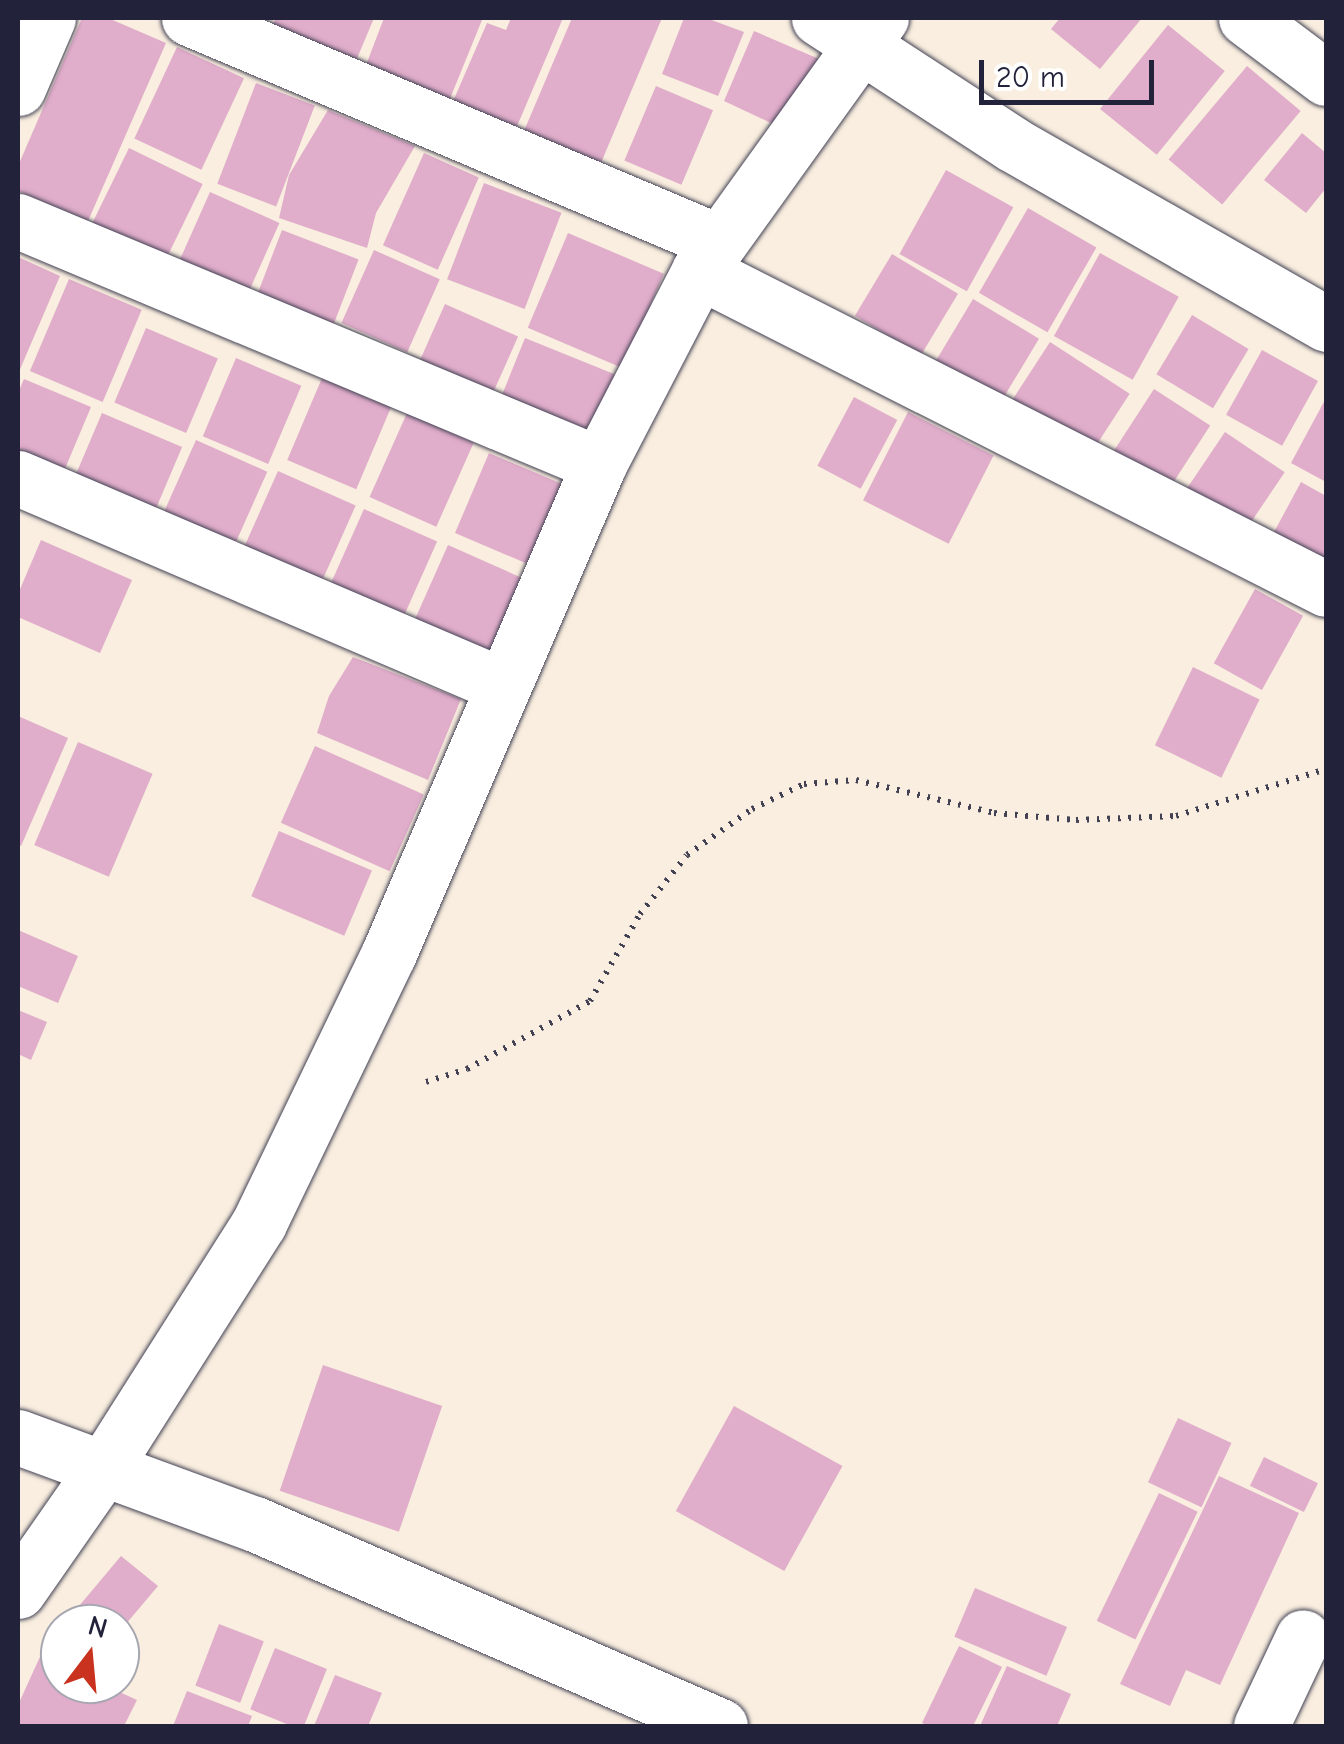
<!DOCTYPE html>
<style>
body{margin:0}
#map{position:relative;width:1344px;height:1744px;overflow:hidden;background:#f9eedf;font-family:"Comic Neue",sans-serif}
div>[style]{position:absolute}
.building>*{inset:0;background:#e0adca;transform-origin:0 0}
.path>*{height:6px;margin-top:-3px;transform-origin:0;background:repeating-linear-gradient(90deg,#424154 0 2.5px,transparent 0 10.5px)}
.roads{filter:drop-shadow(0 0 2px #424154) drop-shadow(0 0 2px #424154)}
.minor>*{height:55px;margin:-27.5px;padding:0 27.5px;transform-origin:27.5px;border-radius:27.5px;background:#fff}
span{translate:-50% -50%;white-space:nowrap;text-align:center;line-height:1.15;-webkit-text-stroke:8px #fff;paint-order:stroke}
.frame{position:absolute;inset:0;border:20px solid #22223b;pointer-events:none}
.north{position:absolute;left:40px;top:1604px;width:100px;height:100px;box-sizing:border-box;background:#fff;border:2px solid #a7a7b1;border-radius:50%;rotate:16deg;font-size:28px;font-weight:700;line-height:40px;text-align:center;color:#22223b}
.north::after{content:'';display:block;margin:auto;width:35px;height:45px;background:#c8321e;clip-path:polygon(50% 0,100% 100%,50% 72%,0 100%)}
.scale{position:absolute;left:979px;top:60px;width:175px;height:45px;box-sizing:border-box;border:5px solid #22223b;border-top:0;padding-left:12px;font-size:30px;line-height:35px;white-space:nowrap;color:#22223b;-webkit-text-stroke:8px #fff;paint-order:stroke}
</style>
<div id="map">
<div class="building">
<div style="clip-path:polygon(82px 18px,108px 18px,166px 43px,88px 221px,18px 191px,18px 166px)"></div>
<div style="clip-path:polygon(276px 18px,374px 18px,353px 68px,269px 34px)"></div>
<div style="clip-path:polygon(384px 18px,482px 20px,447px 106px,363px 73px)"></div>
<div style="clip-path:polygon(511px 18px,563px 18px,515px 131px,451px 106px,487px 23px,506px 30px)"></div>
<div style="clip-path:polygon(572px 18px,662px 18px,598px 170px,521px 138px)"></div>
<div style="clip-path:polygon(684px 18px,706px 18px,744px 32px,718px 96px,662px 74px)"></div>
<div style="clip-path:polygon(1060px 18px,1142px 18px,1100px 69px,1051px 29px)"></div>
<div style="left:1168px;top:25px;width:73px;height:108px;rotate:39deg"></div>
<div style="clip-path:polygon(754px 31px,833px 65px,786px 130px,724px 101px)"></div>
<div style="left:177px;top:47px;width:74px;height:101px;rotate:25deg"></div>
<div style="left:1247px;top:66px;width:70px;height:122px;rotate:40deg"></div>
<div style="left:256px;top:83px;width:63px;height:108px;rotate:21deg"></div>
<div style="left:656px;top:86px;width:62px;height:81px;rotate:23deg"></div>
<div style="clip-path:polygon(328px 110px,415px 146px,376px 213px,367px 248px,279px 218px,289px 175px)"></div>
<div style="clip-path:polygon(1302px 133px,1326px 153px,1326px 188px,1306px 213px,1264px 180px)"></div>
<div style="left:129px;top:148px;width:82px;height:98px;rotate:26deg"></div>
<div style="left:424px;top:153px;width:60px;height:101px;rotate:24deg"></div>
<div style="left:946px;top:170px;width:77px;height:96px;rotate:29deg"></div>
<div style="left:484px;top:183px;width:83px;height:103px;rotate:21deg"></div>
<div style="left:210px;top:192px;width:76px;height:83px;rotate:24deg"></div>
<div style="left:1028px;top:208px;width:79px;height:98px;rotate:30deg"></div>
<div style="left:282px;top:230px;width:82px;height:84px;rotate:21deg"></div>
<div style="left:568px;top:233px;width:104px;height:103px;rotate:23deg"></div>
<div style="left:374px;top:250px;width:72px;height:80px;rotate:24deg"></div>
<div style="left:1100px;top:253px;width:90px;height:95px;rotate:29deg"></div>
<div style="left:892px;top:254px;width:77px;height:72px;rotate:31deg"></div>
<div style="clip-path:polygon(18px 257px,60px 276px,18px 374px)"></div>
<div style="left:69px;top:279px;width:79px;height:100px;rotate:23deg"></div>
<div style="left:973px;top:299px;width:77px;height:74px;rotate:31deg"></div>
<div style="left:445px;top:304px;width:80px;height:78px;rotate:24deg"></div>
<div style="left:1192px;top:315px;width:66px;height:69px;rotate:31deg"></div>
<div style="left:146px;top:328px;width:78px;height:81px;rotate:23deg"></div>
<div style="left:525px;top:338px;width:98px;height:72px;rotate:22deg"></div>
<div style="left:1050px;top:342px;width:95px;height:71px;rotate:33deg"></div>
<div style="left:1262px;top:350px;width:64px;height:74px;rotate:29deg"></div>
<div style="left:236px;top:358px;width:71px;height:85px;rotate:23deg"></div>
<div style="left:322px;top:378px;width:75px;height:89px;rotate:23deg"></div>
<div style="clip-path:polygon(24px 379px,91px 407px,56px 490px,18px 473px,18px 393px)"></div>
<div style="left:1154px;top:389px;width:67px;height:78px;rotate:33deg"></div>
<div style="left:854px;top:397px;width:49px;height:78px;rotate:28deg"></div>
<div style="clip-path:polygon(1326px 398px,1326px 482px,1291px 463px)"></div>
<div style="left:908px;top:412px;width:96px;height:99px;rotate:27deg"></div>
<div style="left:102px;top:413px;width:87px;height:90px;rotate:23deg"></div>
<div style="left:407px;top:413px;width:73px;height:92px;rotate:24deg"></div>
<div style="left:1225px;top:432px;width:72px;height:70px;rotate:34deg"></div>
<div style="left:196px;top:440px;width:78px;height:98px;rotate:24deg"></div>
<div style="left:489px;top:453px;width:91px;height:87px;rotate:23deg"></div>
<div style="left:278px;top:471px;width:85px;height:101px;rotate:24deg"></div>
<div style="clip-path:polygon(1301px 482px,1326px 496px,1326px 564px,1273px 534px)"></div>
<div style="left:364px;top:509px;width:80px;height:86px;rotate:24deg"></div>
<div style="clip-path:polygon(41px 540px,132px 580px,100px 653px,18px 617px,18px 594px)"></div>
<div style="left:448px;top:545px;width:87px;height:99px;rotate:24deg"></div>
<div style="left:1255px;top:589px;width:55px;height:85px;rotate:29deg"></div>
<div style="clip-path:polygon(353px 657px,461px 699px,428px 780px,317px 733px,329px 696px)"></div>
<div style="left:1193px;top:667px;width:74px;height:87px;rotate:26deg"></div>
<div style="clip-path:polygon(18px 716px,68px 738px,21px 846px,18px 844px)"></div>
<div style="left:78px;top:742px;width:81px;height:112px;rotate:23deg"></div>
<div style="left:315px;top:746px;width:119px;height:84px;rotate:24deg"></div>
<div style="left:279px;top:831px;width:101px;height:71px;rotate:23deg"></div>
<div style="clip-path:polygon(18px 930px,78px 956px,58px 1003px,18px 986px)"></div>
<div style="clip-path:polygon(18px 1010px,47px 1022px,31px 1060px,18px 1054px)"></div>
<div style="left:323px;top:1365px;width:126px;height:133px;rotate:19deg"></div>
<div style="left:734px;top:1406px;width:124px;height:120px;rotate:29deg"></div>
<div style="left:1178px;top:1418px;width:59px;height:71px;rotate:25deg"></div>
<div style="left:1264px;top:1457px;width:60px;height:32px;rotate:26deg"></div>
<div style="clip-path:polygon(1219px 1476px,1299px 1513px,1220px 1685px,1186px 1670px,1170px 1706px,1120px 1684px)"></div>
<div style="left:1159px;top:1493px;width:43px;height:142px;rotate:26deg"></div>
<div style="clip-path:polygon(121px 1556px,158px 1586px,120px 1631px,120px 1624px,89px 1624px,74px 1612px)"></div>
<div style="left:975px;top:1588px;width:100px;height:53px;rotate:23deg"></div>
<div style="left:219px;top:1624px;width:48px;height:66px;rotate:21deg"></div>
<div style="clip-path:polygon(54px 1626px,60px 1629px,60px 1684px,102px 1684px,137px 1700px,124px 1726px,18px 1726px,18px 1705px)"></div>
<div style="clip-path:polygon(959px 1646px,1002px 1667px,973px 1726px,930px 1726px,922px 1723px)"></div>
<div style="left:275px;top:1648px;width:56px;height:66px;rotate:22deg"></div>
<div style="clip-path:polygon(1007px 1666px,1071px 1694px,1057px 1726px,980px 1726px)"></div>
<div style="clip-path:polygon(335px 1675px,382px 1693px,368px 1726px,314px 1726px)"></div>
<div style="clip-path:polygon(187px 1691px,252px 1716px,248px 1726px,173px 1726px)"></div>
</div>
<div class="path">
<div style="left:426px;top:1082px;width:43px;rotate:-17.6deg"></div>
<div style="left:467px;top:1069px;width:141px;rotate:-28.9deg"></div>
<div style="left:590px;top:1001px;width:100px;rotate:-60.1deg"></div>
<div style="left:640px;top:914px;width:75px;rotate:-51.5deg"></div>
<div style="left:687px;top:855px;width:80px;rotate:-35.3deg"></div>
<div style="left:752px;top:809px;width:58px;rotate:-25.7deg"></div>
<div style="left:804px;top:784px;width:52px;rotate:-4.4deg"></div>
<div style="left:856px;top:780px;width:142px;rotate:13.4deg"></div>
<div style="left:994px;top:813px;width:82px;rotate:4.9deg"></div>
<div style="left:1076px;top:820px;width:100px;rotate:-2.3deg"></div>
<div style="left:1176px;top:816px;width:157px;rotate:-17.4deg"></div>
</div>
<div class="roads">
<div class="minor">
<div style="left:189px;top:18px;width:575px;rotate:22.91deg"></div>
<div style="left:819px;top:18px;width:230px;rotate:33.1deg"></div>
<div style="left:1012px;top:144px;width:362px;rotate:29.8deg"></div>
<div style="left:1246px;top:18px;width:100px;rotate:36.9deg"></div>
<div style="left:18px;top:88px;width:76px;rotate:-66.8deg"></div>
<div style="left:18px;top:221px;width:630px;rotate:22.7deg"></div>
<div style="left:699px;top:271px;width:703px;rotate:26.89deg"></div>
<div style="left:18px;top:478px;width:526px;rotate:23.16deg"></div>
<div style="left:18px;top:1437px;width:252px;rotate:20.2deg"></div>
<div style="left:255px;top:1524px;width:507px;rotate:23.48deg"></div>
<div style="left:18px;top:1591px;width:149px;rotate:-55.1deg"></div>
<div style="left:103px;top:1469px;width:291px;rotate:-57.6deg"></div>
<div style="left:259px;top:1223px;width:300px;rotate:-64.3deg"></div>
<div style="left:389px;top:953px;width:532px;rotate:-66.76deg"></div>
<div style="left:599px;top:464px;width:217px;rotate:-62.6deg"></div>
<div style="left:699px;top:271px;width:312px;rotate:-54.3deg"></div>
<div style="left:1261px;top:1726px;width:98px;rotate:-64.7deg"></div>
</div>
</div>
<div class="frame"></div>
<div class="north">N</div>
<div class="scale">20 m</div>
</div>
